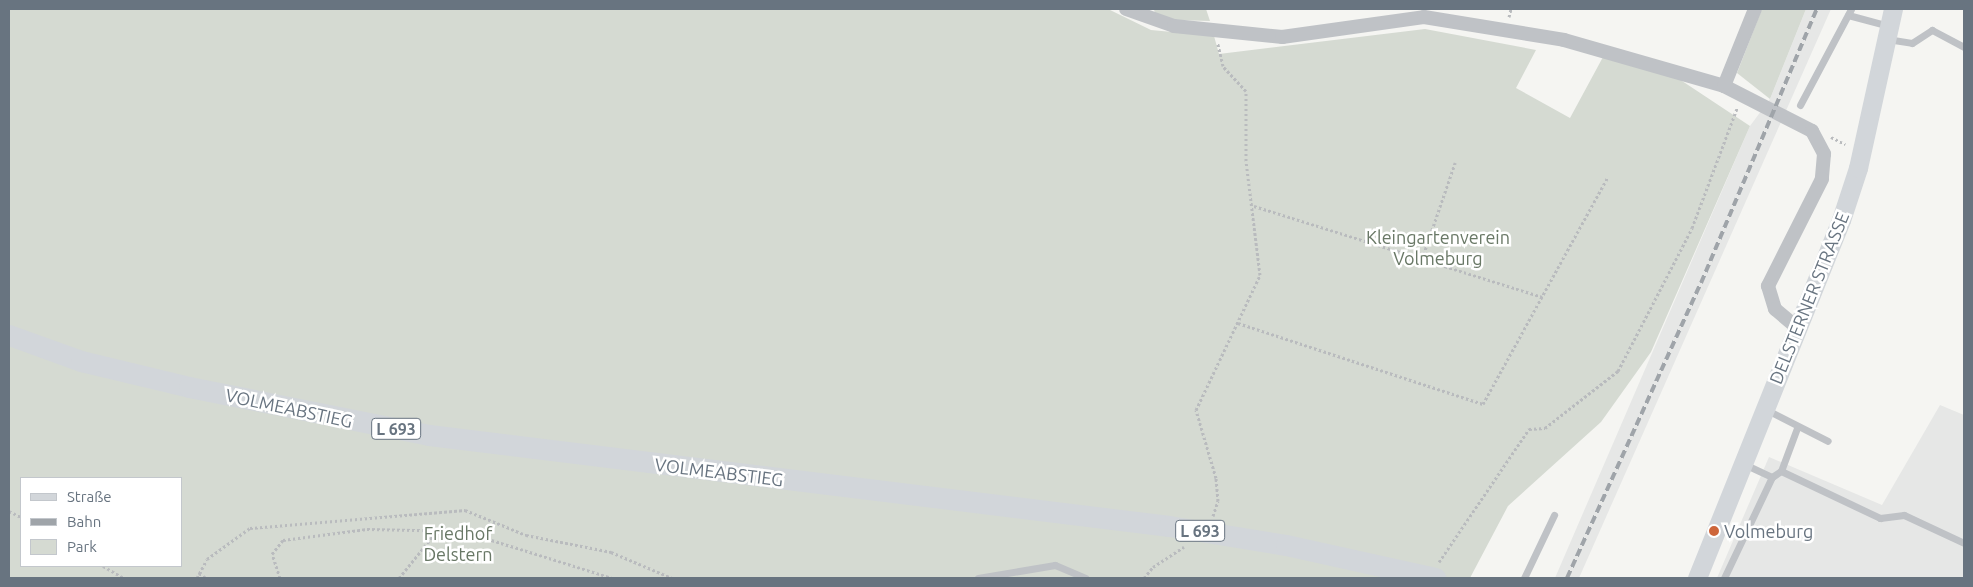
<!DOCTYPE html>
<meta charset="utf-8">
<style>
body{margin:0}
#map{position:relative;width:1973px;height:587px;overflow:hidden;background:#f5f5f2;font-family:Ubuntu,sans-serif}
div>[style]{position:absolute}
.built>*{inset:0;background:#e6e7e6}
.green>*{inset:0;background:#d5dad2}
.path>*{height:3px;margin-top:-1.5px;transform-origin:0;background:repeating-linear-gradient(90deg,#b9bbbe 0 2.5px,transparent 0 5px)}
.lane>*{height:7px;margin:-3.5px;padding:0 3.5px;transform-origin:3.5px;border-radius:3.5px;background:#bfc2c6}
.street>*{height:14px;margin:-7px;padding:0 7px;transform-origin:7px;border-radius:7px;background:#bfc2c6}
.secondary>*{height:19px;margin:-9.5px;padding:0 9.5px;transform-origin:9.5px;border-radius:9.5px;background:#d2d6da}
.primary>*{height:21px;margin:-10.5px;padding:0 10.5px;transform-origin:10.5px;border-radius:10.5px;background:#d2d6da}
.rail>*{height:4px;margin-top:-2px;transform-origin:0;background:repeating-linear-gradient(90deg,#9fa4a9 0 8px,transparent 0 12px)}
.dots>*{width:14px;height:14px;translate:-50% -50%;box-sizing:border-box;border:2px solid #fff;border-radius:50%}
span{translate:-50% -50%;white-space:nowrap;text-align:center;line-height:1.15;-webkit-text-stroke:5px #fff;paint-order:stroke}
.shield-label span{padding:1px 4px;background:#fff;border:1px solid;border-radius:4px;-webkit-text-stroke-width:0}
.shield-label{font-size:16px;color:#687480;font-weight:700}
.park-label{font-size:18px;color:#697866}
.street-label{font-size:18px;color:#687480}
.poi-label{font-size:18px;color:#687480}
.left{translate:0 -50%;text-align:left}
.frame{position:absolute;inset:0;border:10px solid #687480;pointer-events:none}
.legend{position:absolute;left:20px;top:477px;width:162px;height:90px;box-sizing:border-box;background:#fff;border:1px solid #c3c7cc;margin:0;padding:6px 9px;list-style:none;font-size:15px;color:#687480}
.legend li{display:flex;align-items:center;gap:10px;height:25px}
.legend b{width:25px;border:1px solid #c3c7cc}
</style>
<div id="map">
<div class="built">
<div style="clip-path:polygon(1806px 9px,1831px 9px,1579px 578px,1555px 578px,1750px 126px,1770px 99px)"></div>
<div style="clip-path:polygon(1940px 405px,1964px 415px,1964px 578px,1717px 578px,1769px 457px,1882px 505px)"></div>
</div>
<div class="green">
<div style="clip-path:polygon(evenodd,9px 9px,1108px 9px,1151px 30px,1214px 36px,1219px 54px,1425px 29px,1536px 50px,1516px 88px,1570px 118px,1603px 57px,1670px 73px,1750px 126px,1651px 352px,1601px 422px,1508px 506px,1470px 578px,9px 578px,9px 9px,21px 478px,181px 478px,181px 566px,21px 566px,21px 478px)"></div>
<div style="clip-path:polygon(1154px 9px,1206px 9px,1210px 21px,1175px 20px,1155px 14px)"></div>
<div style="clip-path:polygon(1762px 9px,1806px 9px,1770px 99px,1737px 73px)"></div>
</div>
<div class="path">
<div style="left:1509px;top:17px;width:8px;rotate:-76deg"></div>
<div style="left:1831px;top:137px;width:16px;rotate:27deg"></div>
<div style="left:1254px;top:206px;width:302px;rotate:17.5deg"></div>
<div style="left:1422px;top:259px;width:102px;rotate:-71deg"></div>
<div style="left:1238px;top:323px;width:258px;rotate:18.3deg"></div>
<div style="left:1483px;top:404px;width:258px;rotate:-61.2deg"></div>
<div style="left:9px;top:511px;width:13px;rotate:27deg"></div>
<div style="left:1213px;top:516px;width:16px;rotate:-72deg"></div>
<div style="left:1218px;top:501px;width:23px;rotate:-95deg"></div>
<div style="left:1216px;top:478px;width:71px;rotate:-106.4deg"></div>
<div style="left:1196px;top:410px;width:149px;rotate:-64.6deg"></div>
<div style="left:1260px;top:275px;width:115px;rotate:-97deg"></div>
<div style="left:1246px;top:161px;width:70px;rotate:-90deg"></div>
<div style="left:1246px;top:91px;width:34px;rotate:-133deg"></div>
<div style="left:1223px;top:66px;width:23px;rotate:-103deg"></div>
<div style="left:1439px;top:562px;width:161px;rotate:-55.9deg"></div>
<div style="left:1529px;top:429px;width:16px;rotate:-4deg"></div>
<div style="left:1545px;top:428px;width:93px;rotate:-38deg"></div>
<div style="left:1618px;top:371px;width:161px;rotate:-62.6deg"></div>
<div style="left:1692px;top:228px;width:128px;rotate:-69.4deg"></div>
<div style="left:103px;top:566px;width:24px;rotate:30deg"></div>
<div style="left:199px;top:573px;width:9px;rotate:36deg"></div>
<div style="left:197px;top:578px;width:21px;rotate:-62deg"></div>
<div style="left:207px;top:559px;width:53px;rotate:-35.8deg"></div>
<div style="left:250px;top:528px;width:216px;rotate:-4.8deg"></div>
<div style="left:465px;top:510px;width:66px;rotate:22.3deg"></div>
<div style="left:526px;top:535px;width:87px;rotate:11.3deg"></div>
<div style="left:611px;top:552px;width:66px;rotate:23.1deg"></div>
<div style="left:280px;top:578px;width:25px;rotate:-108deg"></div>
<div style="left:272px;top:554px;width:18px;rotate:-52deg"></div>
<div style="left:283px;top:540px;width:85px;rotate:-7.5deg"></div>
<div style="left:367px;top:529px;width:96px;rotate:1.2deg"></div>
<div style="left:463px;top:531px;width:156px;rotate:17.5deg"></div>
<div style="left:399px;top:578px;width:60px;rotate:-51deg"></div>
<div style="left:1144px;top:578px;width:14px;rotate:-51deg"></div>
<div style="left:1153px;top:567px;width:37px;rotate:-33deg"></div>
</div>
<div class="lane">
<div style="left:1848px;top:15px;width:42px;rotate:15deg"></div>
<div style="left:1887px;top:39px;width:25px;rotate:9deg"></div>
<div style="left:1912px;top:43px;width:24px;rotate:-33deg"></div>
<div style="left:1932px;top:30px;width:36px;rotate:28deg"></div>
<div style="left:1800px;top:105px;width:109px;rotate:-62deg"></div>
<div style="left:1767px;top:410px;width:68px;rotate:26.9deg"></div>
<div style="left:1744px;top:464px;width:31px;rotate:25deg"></div>
<div style="left:1772px;top:477px;width:11px;rotate:-34deg"></div>
<div style="left:1781px;top:471px;width:110px;rotate:25.4deg"></div>
<div style="left:1880px;top:518px;width:24px;rotate:-7deg"></div>
<div style="left:1904px;top:515px;width:66px;rotate:25deg"></div>
<div style="left:1781px;top:471px;width:46px;rotate:-69.6deg"></div>
<div style="left:978px;top:578px;width:78px;rotate:-9.6deg"></div>
<div style="left:1055px;top:565px;width:33px;rotate:23deg"></div>
<div style="left:1524px;top:578px;width:70px;rotate:-64.5deg"></div>
<div style="left:1724px;top:578px;width:112px;rotate:-64.6deg"></div>
</div>
<div class="street">
<div style="left:1126px;top:9px;width:51px;rotate:19.5deg"></div>
<div style="left:1174px;top:26px;width:109px;rotate:5.8deg"></div>
<div style="left:1282px;top:37px;width:143px;rotate:-8deg"></div>
<div style="left:1424px;top:17px;width:142px;rotate:9.3deg"></div>
<div style="left:1564px;top:40px;width:166px;rotate:16deg"></div>
<div style="left:1724px;top:86px;width:99px;rotate:27.1deg"></div>
<div style="left:1812px;top:131px;width:26px;rotate:62deg"></div>
<div style="left:1824px;top:154px;width:25px;rotate:95deg"></div>
<div style="left:1822px;top:179px;width:120px;rotate:116.8deg"></div>
<div style="left:1768px;top:286px;width:24px;rotate:73deg"></div>
<div style="left:1775px;top:309px;width:30px;rotate:40deg"></div>
<div style="left:1724px;top:86px;width:83px;rotate:-68.1deg"></div>
</div>
<div class="secondary">
<div style="left:1697px;top:578px;width:386px;rotate:-68.1deg"></div>
<div style="left:1841px;top:220px;width:55px;rotate:-71.9deg"></div>
<div style="left:1858px;top:168px;width:163px;rotate:-77.6deg"></div>
</div>
<div class="primary">
<div style="left:9px;top:335px;width:77px;rotate:19.9deg"></div>
<div style="left:81px;top:361px;width:111px;rotate:13.5deg"></div>
<div style="left:189px;top:387px;width:245px;rotate:11.3deg"></div>
<div style="left:429px;top:435px;width:746px;rotate:7.01deg"></div>
<div style="left:1169px;top:526px;width:119px;rotate:9.2deg"></div>
<div style="left:1286px;top:545px;width:153px;rotate:12.5deg"></div>
</div>
<div class="rail">
<div style="left:1567px;top:578px;width:324px;rotate:-65.6deg"></div>
<div style="left:1701px;top:283px;width:298px;rotate:-67.1deg"></div>
</div>
<div class="dots">
<div style="left:1714px;top:531px;background:#cd653a"></div>
</div>
<div class="shield-label">
<span style="left:396px;top:429px">L 693</span>
<span style="left:1200px;top:531px">L 693</span>
</div>
<div class="park-label">
<span style="left:1438px;top:248px">Kleingartenverein<br>Volmeburg</span>
<span style="left:458px;top:544px">Friedhof<br>Delstern</span>
</div>
<div class="street-label">
<span style="left:1809px;top:298px;rotate:-68deg">DELSTERNER STRASSE</span>
<span style="left:289px;top:408px;rotate:12deg">VOLMEABSTIEG</span>
<span style="left:719px;top:472px;rotate:7deg">VOLMEABSTIEG</span>
</div>
<div class="poi-label">
<span class="left" style="left:1724px;top:531px">Volmeburg</span>
</div>
<div class="frame"></div>
<ul class="legend">
<li><b style="height:6px;background:#d2d6da"></b>Straße</li>
<li><b style="height:6px;background:#9fa4a9"></b>Bahn</li>
<li><b style="height:14px;background:#d5dad2"></b>Park</li>
</ul>
</div>
